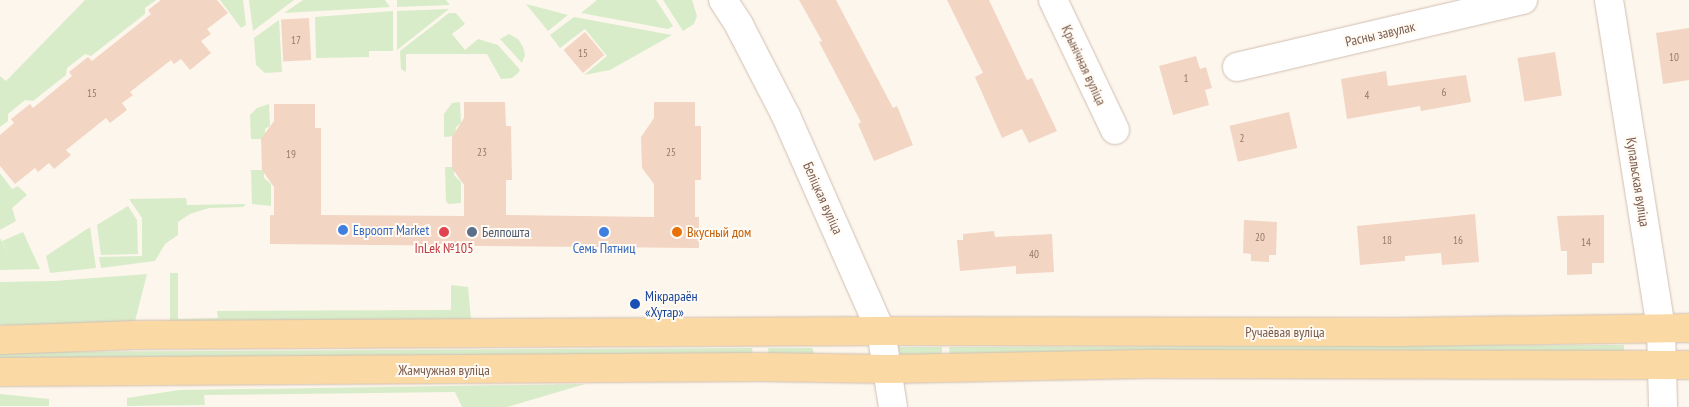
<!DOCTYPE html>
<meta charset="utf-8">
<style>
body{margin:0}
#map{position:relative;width:1689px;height:407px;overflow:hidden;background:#fdf6ec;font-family:"PT Sans Narrow",sans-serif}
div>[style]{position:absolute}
.green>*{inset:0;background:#d8ecc9}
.building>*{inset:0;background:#f3d5c3;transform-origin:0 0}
.roads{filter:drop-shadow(0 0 1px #d1beb0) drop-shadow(0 0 1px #d1beb0)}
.minor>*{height:28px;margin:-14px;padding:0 14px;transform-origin:14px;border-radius:14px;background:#fff}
.major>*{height:28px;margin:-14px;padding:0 14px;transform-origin:14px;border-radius:14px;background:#fbd9a5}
.dots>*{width:14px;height:14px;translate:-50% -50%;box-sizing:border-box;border:2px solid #fffaf3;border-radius:50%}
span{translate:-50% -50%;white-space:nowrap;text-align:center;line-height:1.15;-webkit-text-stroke:4px #fffaf3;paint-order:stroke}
.number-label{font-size:11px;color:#987a6a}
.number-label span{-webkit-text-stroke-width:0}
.street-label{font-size:14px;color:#7a5c4d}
.shop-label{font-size:14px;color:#366cbe}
.left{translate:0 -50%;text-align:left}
.service-label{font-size:14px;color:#4e5e75}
.food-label{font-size:14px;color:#c56008}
.health-label{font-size:14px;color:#be3a42}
.transit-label{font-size:14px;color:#164399}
</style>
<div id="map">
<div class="green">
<div style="clip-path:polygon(85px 0,156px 0,145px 8px,145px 14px,91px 56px,85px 54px,67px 68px,66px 75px,33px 101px,25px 100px,8px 114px,8px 121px,0 127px,0 76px,6px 81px)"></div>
<div style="clip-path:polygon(220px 0,243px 0,246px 25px,241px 28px)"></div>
<div style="clip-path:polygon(249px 0,294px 0,253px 31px)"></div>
<div style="clip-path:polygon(303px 0,385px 0,390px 7px,284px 13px)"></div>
<div style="clip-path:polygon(397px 0,446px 0,450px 5px,397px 7px)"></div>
<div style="clip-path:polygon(597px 0,656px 0,673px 26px,668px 29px,581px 13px)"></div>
<div style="clip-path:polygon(663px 0,692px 0,697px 16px,694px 24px,683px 31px)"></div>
<div style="clip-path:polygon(526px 4px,568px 15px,548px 31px)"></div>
<div style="clip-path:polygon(449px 9px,397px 50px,397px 11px)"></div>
<div style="clip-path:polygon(393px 11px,393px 51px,369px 51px,369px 57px,316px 58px,315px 17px)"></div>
<div style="clip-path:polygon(449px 13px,456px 13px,465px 24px,452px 34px,465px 50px,478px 39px,498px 45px,520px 70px,518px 73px,512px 78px,501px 79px,487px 54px,406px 54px,406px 72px,401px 69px,400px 51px)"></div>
<div style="clip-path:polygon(574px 17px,672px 35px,610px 70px,584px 75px,607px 56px,585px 29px,560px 48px,550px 35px)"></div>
<div style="clip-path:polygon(279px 20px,282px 72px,265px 73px,256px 65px,254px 38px)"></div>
<div style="clip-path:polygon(509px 34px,518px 39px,523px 47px,525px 55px,522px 63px,500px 39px)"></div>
<div style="clip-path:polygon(460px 102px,461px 123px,456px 127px,455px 136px,444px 137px,444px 114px,452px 103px)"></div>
<div style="clip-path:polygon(269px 104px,270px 126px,265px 129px,265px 139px,251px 139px,250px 115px,257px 108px)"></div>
<div style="clip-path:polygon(445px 167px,455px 167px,454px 175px,461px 182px,461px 203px,448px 204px,446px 201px)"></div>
<div style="clip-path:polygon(251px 170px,264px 170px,264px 178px,271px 184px,271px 206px,252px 204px)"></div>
<div style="clip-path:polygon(0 173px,12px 189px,18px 186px,27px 195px,12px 208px,16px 221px,0 230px)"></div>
<div style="clip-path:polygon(186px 198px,187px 205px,246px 204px,243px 207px,209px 208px,190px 214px,178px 222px,178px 235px,165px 244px,155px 261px,101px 268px,99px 257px,142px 256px,142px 218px,129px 199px)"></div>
<div style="clip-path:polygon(128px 206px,137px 220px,138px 254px,101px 255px,97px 225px)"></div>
<div style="clip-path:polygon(90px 227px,96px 268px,50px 273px,46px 256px)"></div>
<div style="clip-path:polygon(23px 232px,40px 269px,0 270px,0 238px,13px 262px,2px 241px)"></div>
<div style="clip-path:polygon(170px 273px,178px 273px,178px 319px,218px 318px,217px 311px,451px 310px,451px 285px,468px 287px,471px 319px,170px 325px)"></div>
<div style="clip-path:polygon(147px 274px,134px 325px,0 325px,0 282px,54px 281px)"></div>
<div style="clip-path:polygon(1624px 345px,1624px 355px,950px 359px,949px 347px)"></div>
<div style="clip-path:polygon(899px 347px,942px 347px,942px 359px,898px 359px,895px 351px)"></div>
<div style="clip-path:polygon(752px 348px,753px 356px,0 362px,0 352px)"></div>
<div style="clip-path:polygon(768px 348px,812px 348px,814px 353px,812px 356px,769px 356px)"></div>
<div style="clip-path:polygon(585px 384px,507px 407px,462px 407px,455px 392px,204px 395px,205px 405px,127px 406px,127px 398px,179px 390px)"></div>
<div style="clip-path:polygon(0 394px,49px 399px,49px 406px,0 406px)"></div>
</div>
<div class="building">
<div style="clip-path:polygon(161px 0,217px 0,228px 13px,207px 29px,211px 34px,201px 41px,211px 53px,190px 70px,181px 59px,174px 64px,171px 60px,130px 92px,133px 95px,122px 103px,127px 110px,110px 123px,106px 118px,66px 150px,71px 155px,54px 169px,49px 163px,38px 172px,35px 168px,15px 184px,0 166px,0 135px,14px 123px,11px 119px,30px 104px,33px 108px,72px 76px,69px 72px,88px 57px,92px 61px,151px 14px,148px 10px)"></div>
<div style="clip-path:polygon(799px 0,836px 0,893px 108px,897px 106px,913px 145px,874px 161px,858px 124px,861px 122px,819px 42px,822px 41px)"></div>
<div style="clip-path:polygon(947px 0,989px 0,1027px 80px,1032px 78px,1057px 131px,1029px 143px,1022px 129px,1002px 138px,975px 77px,983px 73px)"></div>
<div style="left:309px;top:18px;width:42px;height:28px;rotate:87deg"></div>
<div style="clip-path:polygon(1689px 28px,1689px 80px,1663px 84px,1656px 33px)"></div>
<div style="left:585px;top:32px;width:30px;height:28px;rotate:50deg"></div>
<div style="left:1555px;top:52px;width:44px;height:38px;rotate:81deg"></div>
<div style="clip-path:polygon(1196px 56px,1200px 69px,1206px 67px,1212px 88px,1205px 90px,1209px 105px,1173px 115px,1159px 66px)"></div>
<div style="clip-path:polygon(1386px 71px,1388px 86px,1466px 75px,1471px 102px,1421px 111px,1420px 106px,1347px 119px,1341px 79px)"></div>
<div style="clip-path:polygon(464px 102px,505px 102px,506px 126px,511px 126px,512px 180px,506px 180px,506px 215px,654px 217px,654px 184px,642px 168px,641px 137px,654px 118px,654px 102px,695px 102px,695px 126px,701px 126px,701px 180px,695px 180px,695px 217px,699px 217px,699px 248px,270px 244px,270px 215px,274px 215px,274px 187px,262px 170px,261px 139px,274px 121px,274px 104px,315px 104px,315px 128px,321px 128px,321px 215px,464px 216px,464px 185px,452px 168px,452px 137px,464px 118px)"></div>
<div style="left:1289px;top:112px;width:37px;height:61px;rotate:77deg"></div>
<div style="clip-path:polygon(1475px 214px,1479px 262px,1442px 265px,1441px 253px,1405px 256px,1405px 261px,1360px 265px,1357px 226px)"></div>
<div style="clip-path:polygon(1604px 215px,1604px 263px,1592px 263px,1592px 274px,1567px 275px,1567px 251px,1561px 251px,1557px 216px)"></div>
<div style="clip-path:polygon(1244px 220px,1277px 222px,1276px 255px,1269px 255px,1269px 262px,1251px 261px,1251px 254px,1243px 253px)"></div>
<div style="clip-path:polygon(994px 231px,995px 237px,1052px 234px,1054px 272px,1016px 274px,1016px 266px,960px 271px,957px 240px,963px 240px,963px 234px)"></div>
</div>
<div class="roads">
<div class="minor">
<div style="left:723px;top:0;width:30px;rotate:57deg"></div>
<div style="left:739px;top:25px;width:102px;rotate:62.7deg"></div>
<div style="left:786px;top:116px;width:235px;rotate:66.2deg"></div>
<div style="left:881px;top:331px;width:77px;rotate:81deg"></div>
<div style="left:1053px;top:0;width:144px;rotate:64.5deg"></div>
<div style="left:1609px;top:0;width:333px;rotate:81deg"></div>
<div style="left:1661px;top:329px;width:78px;rotate:88.5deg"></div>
<div style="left:1237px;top:67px;width:294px;rotate:-13.2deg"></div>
</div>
<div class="major">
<div style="left:0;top:340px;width:136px;rotate:-2.1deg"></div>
<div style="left:136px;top:335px;width:745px;rotate:-0.31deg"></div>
<div style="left:881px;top:331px;width:518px;rotate:0.11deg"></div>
<div style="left:1399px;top:332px;width:290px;rotate:-0.8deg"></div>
<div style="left:0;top:372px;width:760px;rotate:-0.38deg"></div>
<div style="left:760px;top:367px;width:128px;rotate:0.9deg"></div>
<div style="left:888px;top:369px;width:269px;rotate:-1.1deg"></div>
<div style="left:1157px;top:364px;width:532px;rotate:0.11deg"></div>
</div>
</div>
<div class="dots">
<div style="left:343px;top:230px;background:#3f7fe0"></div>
<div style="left:444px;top:232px;background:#e0444e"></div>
<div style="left:472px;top:232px;background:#5c6f8a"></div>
<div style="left:604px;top:232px;background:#3f7fe0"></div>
<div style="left:677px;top:232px;background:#e8710a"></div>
<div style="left:635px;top:304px;background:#1a4fb4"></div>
</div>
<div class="number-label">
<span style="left:296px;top:40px">17</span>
<span style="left:583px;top:53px">15</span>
<span style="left:1674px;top:57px">10</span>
<span style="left:1186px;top:78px">1</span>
<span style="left:1444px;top:92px">6</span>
<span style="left:92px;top:93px">15</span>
<span style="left:1367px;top:95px">4</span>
<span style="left:1242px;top:138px">2</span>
<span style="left:482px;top:152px">23</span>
<span style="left:671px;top:152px">25</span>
<span style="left:291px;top:154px">19</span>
<span style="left:1260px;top:237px">20</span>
<span style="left:1387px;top:240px">18</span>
<span style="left:1458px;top:240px">16</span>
<span style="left:1586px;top:242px">14</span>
<span style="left:1034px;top:254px">40</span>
</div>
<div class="street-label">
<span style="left:1380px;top:34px;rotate:-13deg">Расны завулак</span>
<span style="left:1084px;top:65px;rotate:65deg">Крынічная вуліца</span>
<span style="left:1638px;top:182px;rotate:81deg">Купальская вуліца</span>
<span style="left:823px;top:198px;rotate:66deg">Беліцкая вуліца</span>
<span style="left:1285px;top:332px">Ручаёвая вуліца</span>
<span style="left:444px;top:370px">Жамчужная вуліца</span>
</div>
<div class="shop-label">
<span class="left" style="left:353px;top:230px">Евроопт Market</span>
<span style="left:604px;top:248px">Семь Пятниц</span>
</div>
<div class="service-label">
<span class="left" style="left:482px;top:232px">Белпошта</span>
</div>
<div class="food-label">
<span class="left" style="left:687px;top:232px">Вкусный дом</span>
</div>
<div class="health-label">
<span style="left:444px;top:248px">InLek №105</span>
</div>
<div class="transit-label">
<span class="left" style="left:645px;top:304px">Мікрараён<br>«Хутар»</span>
</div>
</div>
